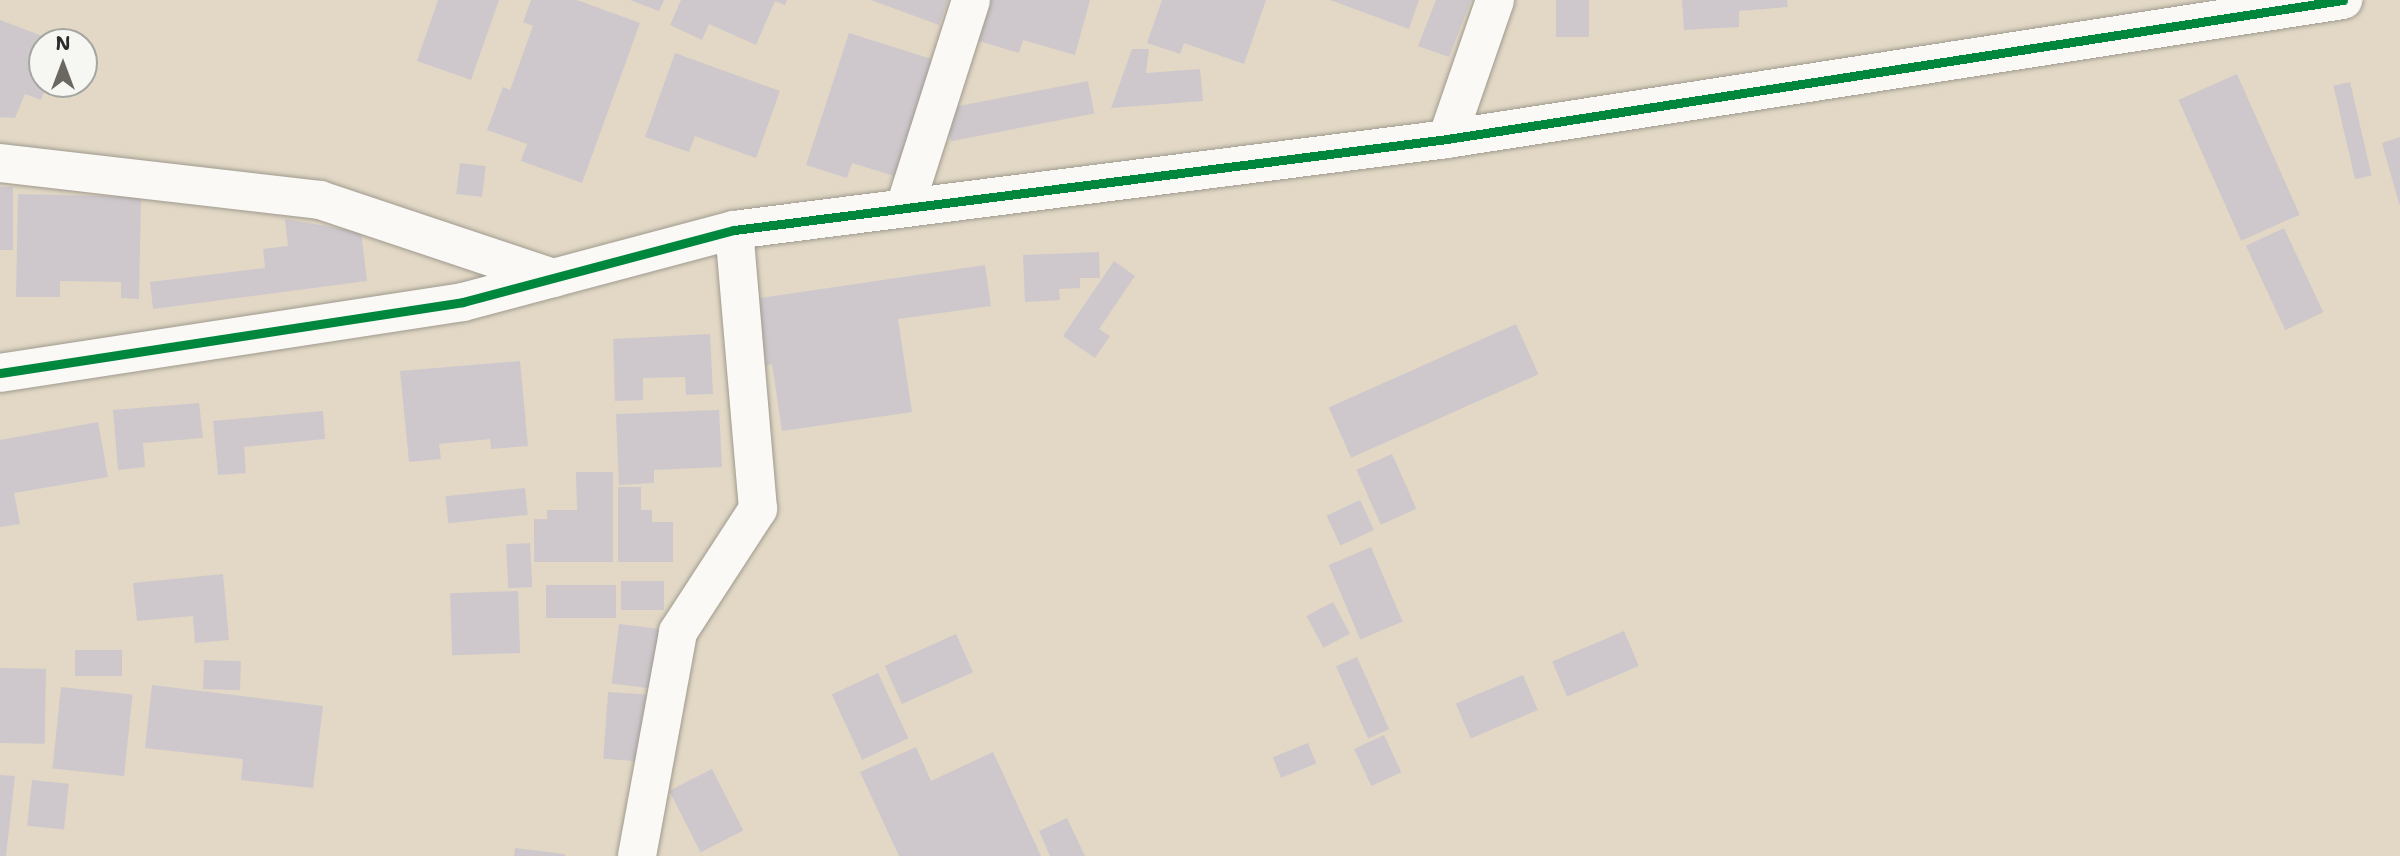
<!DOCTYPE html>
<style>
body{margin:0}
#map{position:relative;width:2400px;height:856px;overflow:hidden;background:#e2d8c5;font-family:"Shantell Sans",sans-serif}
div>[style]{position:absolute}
.building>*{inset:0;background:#cec8cd;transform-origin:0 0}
.roads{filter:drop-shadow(0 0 2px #9f9a8f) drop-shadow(0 0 2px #9f9a8f)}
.street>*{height:38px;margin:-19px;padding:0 19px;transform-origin:19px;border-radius:19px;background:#fbf9f6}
.secondary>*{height:38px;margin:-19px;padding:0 19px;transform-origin:19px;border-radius:19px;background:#fbf9f6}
.cycleway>*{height:9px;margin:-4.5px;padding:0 4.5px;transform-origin:4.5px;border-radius:4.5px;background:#00873e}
span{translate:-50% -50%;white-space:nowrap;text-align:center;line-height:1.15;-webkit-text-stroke:5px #f6f6f2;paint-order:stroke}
.north{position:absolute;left:28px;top:28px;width:70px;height:70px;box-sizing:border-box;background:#f6f6f2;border:2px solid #a5a5a2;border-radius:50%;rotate:0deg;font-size:19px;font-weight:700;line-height:28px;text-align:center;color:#2b2b2b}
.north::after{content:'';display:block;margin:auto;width:24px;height:32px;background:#6b6861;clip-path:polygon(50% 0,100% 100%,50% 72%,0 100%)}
</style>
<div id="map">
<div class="building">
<div style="clip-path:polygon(438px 0,499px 0,471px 80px,417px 61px)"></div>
<div style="clip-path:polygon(531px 0,577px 0,640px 23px,582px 183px,521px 161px,527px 144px,487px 130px,503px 87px,510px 90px,533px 26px,523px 22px)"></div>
<div style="clip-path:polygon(630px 0,664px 0,659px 11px)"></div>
<div style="clip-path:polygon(681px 0,787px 0,785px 5px,775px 1px,756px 45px,709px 24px,702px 40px,670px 25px)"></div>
<div style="clip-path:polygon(871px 0,948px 0,939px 25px)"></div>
<div style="clip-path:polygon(991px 0,1090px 0,1075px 55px,1023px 40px,1019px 53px,979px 41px)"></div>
<div style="clip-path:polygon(1162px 0,1266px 0,1244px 64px,1184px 43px,1180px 54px,1147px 43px)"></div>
<div style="clip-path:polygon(1330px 0,1419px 0,1409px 29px)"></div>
<div style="clip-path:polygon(1436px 0,1471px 0,1449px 57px,1418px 46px)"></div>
<div style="left:1556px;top:0;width:33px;height:37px"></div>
<div style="clip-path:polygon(1682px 0,1787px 0,1788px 7px,1739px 11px,1739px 27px,1684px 30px)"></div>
<div style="clip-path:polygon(0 20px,58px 42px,42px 42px,42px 84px,47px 84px,41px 100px,25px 94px,15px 118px,0 117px)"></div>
<div style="clip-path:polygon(849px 33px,941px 62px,904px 179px,852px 163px,847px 178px,806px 165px)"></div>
<div style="clip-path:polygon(1132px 49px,1149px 49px,1146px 73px,1200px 69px,1203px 101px,1111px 108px)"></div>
<div style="clip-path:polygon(675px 53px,780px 91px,756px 158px,695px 136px,689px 152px,645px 137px)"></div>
<div style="left:2237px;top:74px;width:154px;height:64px;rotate:66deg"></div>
<div style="left:1088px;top:81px;width:33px;height:146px;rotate:79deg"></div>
<div style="left:2350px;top:82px;width:96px;height:17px;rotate:77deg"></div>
<div style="clip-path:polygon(2400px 137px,2400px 204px,2399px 204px,2382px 143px)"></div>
<div style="left:460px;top:163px;width:26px;height:31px;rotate:7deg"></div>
<div style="left:0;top:187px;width:13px;height:63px"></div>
<div style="clip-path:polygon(18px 194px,141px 197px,139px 299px,121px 298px,121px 282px,60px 281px,60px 297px,16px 297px)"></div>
<div style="clip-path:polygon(285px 219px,361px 232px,367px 281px,153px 309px,150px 282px,265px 268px,263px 249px,288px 246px)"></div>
<div style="left:2284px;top:228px;width:93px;height:42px;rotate:65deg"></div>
<div style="clip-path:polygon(1099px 252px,1100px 278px,1080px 278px,1080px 288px,1059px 289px,1060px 300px,1025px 302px,1023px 255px)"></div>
<div style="clip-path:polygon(1114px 261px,1135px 276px,1099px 329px,1110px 336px,1095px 358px,1063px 336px)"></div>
<div style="clip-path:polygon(985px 265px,991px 306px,898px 319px,912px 412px,782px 431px,772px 364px,764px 366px,754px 299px)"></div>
<div style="left:1516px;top:324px;width:55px;height:205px;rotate:66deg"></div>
<div style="clip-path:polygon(710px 334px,713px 394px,686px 395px,685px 377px,643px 378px,643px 400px,615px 401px,613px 339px)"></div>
<div style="clip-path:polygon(520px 361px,528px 446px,491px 449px,490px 439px,439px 444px,441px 459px,409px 462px,400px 371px)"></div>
<div style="clip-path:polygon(199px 403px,203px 438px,143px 443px,145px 467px,118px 470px,113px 410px)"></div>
<div style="clip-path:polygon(719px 410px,722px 467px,654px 470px,654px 483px,619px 485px,616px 414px)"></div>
<div style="clip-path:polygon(323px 411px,325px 439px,244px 447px,246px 473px,218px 475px,213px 421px)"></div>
<div style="clip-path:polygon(98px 422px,108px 477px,14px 493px,20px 524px,0 527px,0 440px)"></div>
<div style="left:1392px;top:454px;width:60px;height:39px;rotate:66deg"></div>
<div style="clip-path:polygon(576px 472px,613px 472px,613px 562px,534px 562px,534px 519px,547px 519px,547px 510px,577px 510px)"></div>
<div style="clip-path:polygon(618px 487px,641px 487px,641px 510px,652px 510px,652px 522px,673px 522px,673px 562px,618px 562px)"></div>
<div style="left:525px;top:488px;width:27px;height:80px;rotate:84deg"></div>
<div style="left:1360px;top:500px;width:33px;height:37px;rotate:65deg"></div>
<div style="left:530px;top:543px;width:44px;height:24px;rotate:87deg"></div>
<div style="left:1371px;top:547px;width:81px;height:46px;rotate:67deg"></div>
<div style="clip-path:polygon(223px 574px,229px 640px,195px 643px,193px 616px,137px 621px,133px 583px)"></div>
<div style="left:664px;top:581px;width:29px;height:43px;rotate:90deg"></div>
<div style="left:546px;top:585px;width:70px;height:33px"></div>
<div style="left:518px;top:591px;width:62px;height:68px;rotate:88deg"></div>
<div style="left:1333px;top:602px;width:36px;height:30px;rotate:62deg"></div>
<div style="left:619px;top:624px;width:42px;height:60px;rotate:7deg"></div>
<div style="left:1624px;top:631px;width:38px;height:78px;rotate:67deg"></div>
<div style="left:956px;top:634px;width:42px;height:78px;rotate:66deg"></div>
<div style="left:75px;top:650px;width:47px;height:26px"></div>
<div style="left:1357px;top:657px;width:79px;height:23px;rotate:66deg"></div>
<div style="left:204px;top:660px;width:37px;height:29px;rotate:2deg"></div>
<div style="left:0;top:668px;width:46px;height:75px;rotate:1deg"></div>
<div style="left:878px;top:673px;width:72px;height:51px;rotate:65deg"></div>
<div style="left:1523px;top:675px;width:38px;height:73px;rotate:67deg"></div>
<div style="clip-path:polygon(152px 685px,323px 706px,313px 788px,241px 780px,243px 759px,145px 748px)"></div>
<div style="left:61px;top:687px;width:72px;height:82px;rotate:6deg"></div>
<div style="left:608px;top:692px;width:41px;height:67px;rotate:4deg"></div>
<div style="left:1384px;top:735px;width:41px;height:33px;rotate:65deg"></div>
<div style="left:1308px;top:743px;width:22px;height:38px;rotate:68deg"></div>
<div style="clip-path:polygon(916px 747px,931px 781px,993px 752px,1041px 856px,899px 856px,860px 772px)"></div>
<div style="left:712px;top:769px;width:69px;height:48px;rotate:63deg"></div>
<div style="clip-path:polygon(0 775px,15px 776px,6px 856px,0 856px)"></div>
<div style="left:32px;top:780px;width:37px;height:46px;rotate:6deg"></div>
<div style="clip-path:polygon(1067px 818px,1085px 856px,1050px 856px,1039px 831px)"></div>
<div style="clip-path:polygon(515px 848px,565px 854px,565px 856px,514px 856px)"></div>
</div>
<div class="roads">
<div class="street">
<div style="left:1447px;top:139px;width:147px;rotate:-70.9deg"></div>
<div style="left:0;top:163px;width:322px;rotate:6.6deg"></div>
<div style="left:320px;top:200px;width:246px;rotate:18.5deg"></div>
<div style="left:905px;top:207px;width:217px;rotate:-72.3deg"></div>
<div style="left:637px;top:856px;width:228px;rotate:-79.6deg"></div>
<div style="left:678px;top:632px;width:147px;rotate:-57deg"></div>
<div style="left:758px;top:509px;width:280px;rotate:-94.9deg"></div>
</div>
<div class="secondary">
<div style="left:0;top:373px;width:468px;rotate:-8.7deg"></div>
<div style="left:463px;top:302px;width:280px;rotate:-14.9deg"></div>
<div style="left:734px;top:230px;width:719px;rotate:-7.27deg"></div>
<div style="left:1447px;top:139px;width:907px;rotate:-8.82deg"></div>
</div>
</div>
<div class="cycleway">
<div style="left:0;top:373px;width:468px;rotate:-8.7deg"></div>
<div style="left:463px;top:302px;width:280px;rotate:-14.9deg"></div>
<div style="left:734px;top:230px;width:719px;rotate:-7.27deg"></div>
<div style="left:1447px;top:139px;width:907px;rotate:-8.82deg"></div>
</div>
<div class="north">N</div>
</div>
